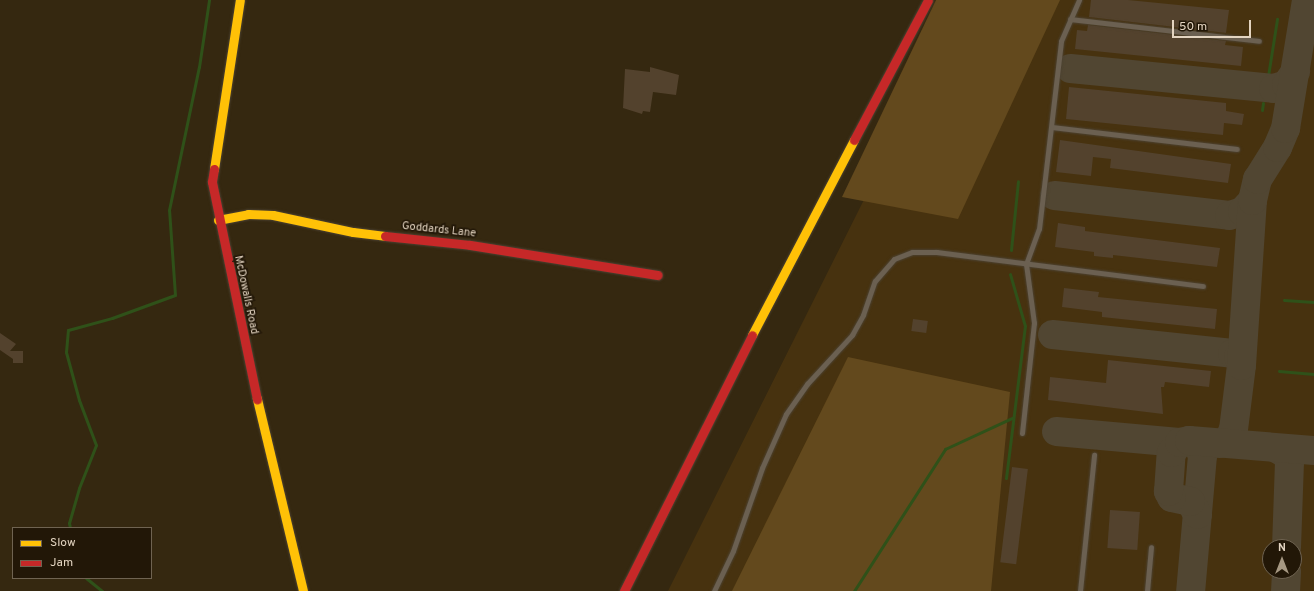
<!DOCTYPE html>
<style>
body{margin:0}
#map{position:relative;width:1314px;height:591px;overflow:hidden;background:#352810;font-family:Overpass,sans-serif}
div>[style]{position:absolute}
.built>*{inset:0;background:#47320f}
.green>*{inset:0;background:#63491d}
.stream>*{height:3px;margin:-1.5px;padding:0 1.5px;transform-origin:1.5px;border-radius:1.5px;background:#2f5119}
.taxiway>*{height:29px;margin:-14.5px;padding:0 14.5px;transform-origin:14.5px;border-radius:14.5px;background:#514632}
.building>*{inset:0;background:#53422d;transform-origin:0 0}
.roads{filter:drop-shadow(0 0 1px #4c4232) drop-shadow(0 0 1px #4c4232)}
.lane>*{height:5px;margin:-2.5px;padding:0 2.5px;transform-origin:2.5px;border-radius:2.5px;background:#6b6051}
.slow>*{height:9px;margin:-4.5px;padding:0 4.5px;transform-origin:4.5px;border-radius:4.5px;background:#ffc107}
.jam>*{height:9px;margin:-4.5px;padding:0 4.5px;transform-origin:4.5px;border-radius:4.5px;background:#c62828}
span{translate:-50% -50%;white-space:nowrap;text-align:center;line-height:1.15;-webkit-text-stroke:3.5px #221707;paint-order:stroke}
.street-label{font-size:11px;color:#e3d4c0}
.legend{position:absolute;left:12px;top:527px;width:140px;height:52px;box-sizing:border-box;background:#221707;border:1px solid #6f6351;margin:0;padding:5px 7px;list-style:none;font-size:12px;color:#e3d4c0}
.legend li{display:flex;align-items:center;gap:8px;height:20px}
.legend b{width:20px;border:1px solid #6f6351}
.north{position:absolute;left:1262px;top:539px;width:40px;height:40px;box-sizing:border-box;background:#221707;border:1px solid #6f6351;border-radius:50%;rotate:0deg;font-size:11px;font-weight:700;line-height:16px;text-align:center;color:#e3d4c0}
.north::after{content:'';display:block;margin:auto;width:14px;height:18px;background:#a69882;clip-path:polygon(50% 0,100% 100%,50% 72%,0 100%)}
.scale{position:absolute;left:1172px;top:20px;width:79px;height:18px;box-sizing:border-box;border:2px solid #e3d4c0;border-top:0;padding-left:5px;font-size:12px;line-height:14px;white-space:nowrap;color:#e3d4c0;-webkit-text-stroke:3px #221707;paint-order:stroke}
</style>
<div id="map">
<div class="built">
<div style="clip-path:polygon(evenodd,964px 0,1314px 0,1314px 591px,668px 591px,964px 0,1270px 547px,1294px 547px,1294px 571px,1270px 571px,1270px 547px)"></div>
</div>
<div class="green">
<div style="clip-path:polygon(936px 0,1060px 0,958px 219px,842px 197px)"></div>
<div style="clip-path:polygon(848px 357px,1010px 392px,991px 591px,732px 591px)"></div>
</div>
<div class="stream">
<div style="left:1268px;top:76px;width:58px;rotate:-81deg"></div>
<div style="left:1262px;top:110px;width:7px;rotate:-82deg"></div>
<div style="left:1011px;top:250px;width:69px;rotate:-84.2deg"></div>
<div style="left:1284px;top:300px;width:30px;rotate:4deg"></div>
<div style="left:1279px;top:371px;width:35px;rotate:5deg"></div>
<div style="left:1006px;top:478px;width:153px;rotate:-82.9deg"></div>
<div style="left:1025px;top:326px;width:54px;rotate:-106.1deg"></div>
<div style="left:70px;top:528px;width:5px;rotate:-101deg"></div>
<div style="left:69px;top:523px;width:36px;rotate:-74deg"></div>
<div style="left:79px;top:488px;width:46px;rotate:-68.4deg"></div>
<div style="left:96px;top:445px;width:48px;rotate:-110.7deg"></div>
<div style="left:79px;top:400px;width:50px;rotate:-105.2deg"></div>
<div style="left:66px;top:352px;width:22px;rotate:-85deg"></div>
<div style="left:68px;top:330px;width:46px;rotate:-15.3deg"></div>
<div style="left:112px;top:318px;width:67px;rotate:-20.1deg"></div>
<div style="left:175px;top:295px;width:85px;rotate:-94deg"></div>
<div style="left:169px;top:210px;width:146px;rotate:-78.2deg"></div>
<div style="left:199px;top:67px;width:68px;rotate:-81.5deg"></div>
<div style="left:86px;top:578px;width:21px;rotate:39deg"></div>
<div style="left:854px;top:591px;width:169px;rotate:-57.3deg"></div>
<div style="left:945px;top:449px;width:74px;rotate:-24.8deg"></div>
</div>
<div class="taxiway">
<div style="left:1070px;top:68px;width:204px;rotate:5.6deg"></div>
<div style="left:1273px;top:88px;width:14px;rotate:-17deg"></div>
<div style="left:1286px;top:84px;width:16px;rotate:-55deg"></div>
<div style="left:1054px;top:195px;width:176px;rotate:6.5deg"></div>
<div style="left:1229px;top:215px;width:14px;rotate:-17deg"></div>
<div style="left:1242px;top:211px;width:15px;rotate:-48deg"></div>
<div style="left:1052px;top:334px;width:181px;rotate:6deg"></div>
<div style="left:1232px;top:353px;width:7px;rotate:27deg"></div>
<div style="left:1238px;top:356px;width:9px;rotate:72deg"></div>
<div style="left:1056px;top:431px;width:123px;rotate:5.1deg"></div>
<div style="left:1189px;top:440px;width:11px;rotate:34deg"></div>
<div style="left:1198px;top:446px;width:10px;rotate:66deg"></div>
<div style="left:1202px;top:455px;width:137px;rotate:95deg"></div>
<div style="left:1219px;top:443px;width:9px;rotate:-18deg"></div>
<div style="left:1228px;top:440px;width:12px;rotate:-66deg"></div>
<div style="left:1233px;top:429px;width:64px;rotate:-82.9deg"></div>
<div style="left:1241px;top:365px;width:165px;rotate:-86.2deg"></div>
<div style="left:1252px;top:200px;width:22px;rotate:-77deg"></div>
<div style="left:1257px;top:179px;width:38px;rotate:-58deg"></div>
<div style="left:1277px;top:147px;width:21px;rotate:-67deg"></div>
<div style="left:1285px;top:128px;width:130px;rotate:-80.7deg"></div>
<div style="left:1276px;top:448px;width:10px;rotate:29deg"></div>
<div style="left:1285px;top:453px;width:9px;rotate:63deg"></div>
<div style="left:1289px;top:461px;width:86px;rotate:92deg"></div>
<div style="left:1197px;top:514px;width:15px;rotate:-118deg"></div>
<div style="left:1190px;top:501px;width:19px;rotate:-168deg"></div>
<div style="left:1171px;top:497px;width:7px;rotate:-117deg"></div>
<div style="left:1168px;top:491px;width:39px;rotate:-86deg"></div>
<div style="left:1171px;top:452px;width:13px;rotate:-51deg"></div>
<div style="left:1179px;top:442px;width:10px;rotate:-11deg"></div>
<div style="left:1189px;top:440px;width:125px;rotate:4.6deg"></div>
<div style="left:1285px;top:591px;width:20px;rotate:-87deg"></div>
</div>
<div class="building">
<div style="clip-path:polygon(1091px 0,1128px 0,1229px 10px,1226px 33px,1089px 17px)"></div>
<div style="clip-path:polygon(1088px 25px,1226px 41px,1225px 45px,1243px 47px,1241px 66px,1075px 49px,1077px 30px,1087px 31px)"></div>
<div style="clip-path:polygon(650px 67px,679px 75px,676px 95px,653px 92px,650px 112px,643px 111px,642px 114px,623px 108px,625px 69px,650px 72px)"></div>
<div style="clip-path:polygon(1069px 87px,1226px 103px,1226px 111px,1244px 114px,1242px 125px,1224px 123px,1223px 135px,1066px 119px)"></div>
<div style="clip-path:polygon(1060px 140px,1231px 164px,1228px 183px,1110px 168px,1111px 159px,1093px 157px,1091px 176px,1056px 172px)"></div>
<div style="clip-path:polygon(1058px 223px,1085px 227px,1085px 231px,1220px 248px,1217px 267px,1113px 255px,1113px 258px,1094px 256px,1094px 252px,1055px 247px)"></div>
<div style="clip-path:polygon(1064px 288px,1099px 292px,1098px 297px,1217px 309px,1215px 329px,1102px 317px,1102px 312px,1062px 307px)"></div>
<div style="left:913px;top:319px;width:15px;height:12px;rotate:8deg"></div>
<div style="clip-path:polygon(0 333px,16px 344px,10px 351px,23px 351px,23px 363px,13px 363px,13px 359px,0 350px)"></div>
<div style="clip-path:polygon(1108px 360px,1211px 371px,1209px 387px,1165px 382px,1164px 387px,1161px 387px,1163px 414px,1048px 400px,1050px 377px,1106px 383px)"></div>
<div style="left:1012px;top:467px;width:16px;height:96px;rotate:7deg"></div>
<div style="left:1110px;top:510px;width:30px;height:38px;rotate:4deg"></div>
</div>
<div class="roads">
<div class="lane">
<div style="left:1070px;top:19px;width:190px;rotate:6.6deg"></div>
<div style="left:1052px;top:127px;width:186px;rotate:6.8deg"></div>
<div style="left:1022px;top:433px;width:111px;rotate:-83.8deg"></div>
<div style="left:1034px;top:323px;width:60px;rotate:-97.7deg"></div>
<div style="left:1026px;top:264px;width:37px;rotate:-70deg"></div>
<div style="left:1039px;top:229px;width:189px;rotate:-83.3deg"></div>
<div style="left:1061px;top:41px;width:45px;rotate:-66.3deg"></div>
<div style="left:714px;top:591px;width:44px;rotate:-64.6deg"></div>
<div style="left:733px;top:551px;width:88px;rotate:-70.7deg"></div>
<div style="left:762px;top:468px;width:59px;rotate:-66deg"></div>
<div style="left:786px;top:414px;width:37px;rotate:-55deg"></div>
<div style="left:807px;top:384px;width:67px;rotate:-47.4deg"></div>
<div style="left:852px;top:335px;width:23px;rotate:-61deg"></div>
<div style="left:863px;top:315px;width:36px;rotate:-71deg"></div>
<div style="left:875px;top:281px;width:29px;rotate:-49deg"></div>
<div style="left:894px;top:259px;width:19px;rotate:-21deg"></div>
<div style="left:912px;top:252px;width:25px"></div>
<div style="left:937px;top:252px;width:268px;rotate:7.3deg"></div>
<div style="left:1080px;top:591px;width:137px;rotate:-84.1deg"></div>
<div style="left:1147px;top:591px;width:44px;rotate:-84.8deg"></div>
</div>
<div class="slow">
<div style="left:214px;top:169px;width:171px;rotate:-81.3deg"></div>
<div style="left:218px;top:220px;width:31px;rotate:-11deg"></div>
<div style="left:248px;top:214px;width:25px;rotate:2deg"></div>
<div style="left:273px;top:215px;width:82px;rotate:12deg"></div>
<div style="left:353px;top:232px;width:32px;rotate:7deg"></div>
<div style="left:752px;top:335px;width:220px;rotate:-62.4deg"></div>
<div style="left:257px;top:399px;width:197px;rotate:76.5deg"></div>
</div>
<div class="jam">
<div style="left:854px;top:140px;width:158px;rotate:-62.1deg"></div>
<div style="left:214px;top:169px;width:13px;rotate:99deg"></div>
<div style="left:212px;top:182px;width:222px;rotate:78.3deg"></div>
<div style="left:385px;top:236px;width:85px;rotate:6deg"></div>
<div style="left:470px;top:245px;width:190px;rotate:9.1deg"></div>
<div style="left:624px;top:591px;width:286px;rotate:-63.4deg"></div>
</div>
</div>
<div class="street-label">
<span style="left:439px;top:230px;rotate:6deg">Goddards Lane</span>
<span style="left:246px;top:295px;rotate:78deg">McDowalls Road</span>
</div>
<ul class="legend">
<li><b style="height:5px;background:#ffc107"></b>Slow</li>
<li><b style="height:5px;background:#c62828"></b>Jam</li>
</ul>
<div class="north">N</div>
<div class="scale">50 m</div>
</div>
